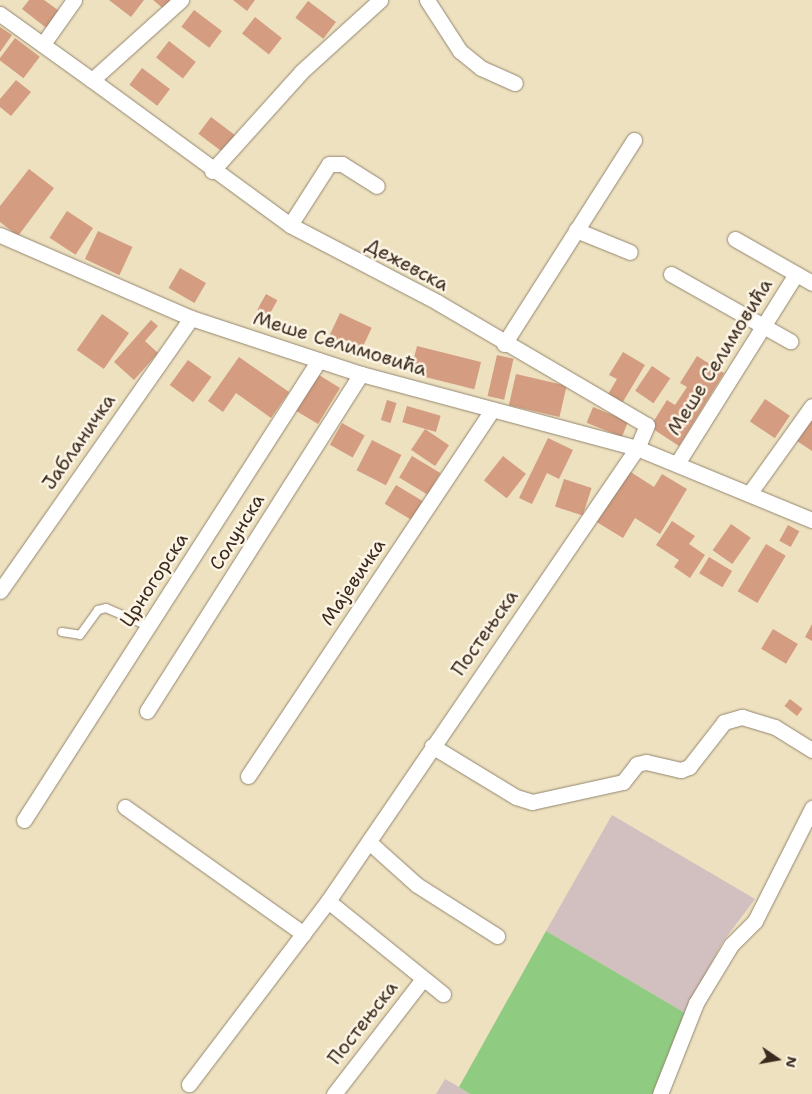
<!DOCTYPE html>
<meta charset="utf-8">
<style>
body{margin:0}
#map{position:relative;width:812px;height:1094px;overflow:hidden;background:#ede1c0;font-family:"Shantell Sans",sans-serif}
div>[style]{position:absolute}
.industrial>*{inset:0;background:#d2bfbf}
.green>*{inset:0;background:#8fcb80}
.building>*{inset:0;background:#d49c80;transform-origin:0 0}
.roads{filter:drop-shadow(0 0 1px #94866f) drop-shadow(0 0 1px #94866f)}
.service>*{height:8px;margin:-4px;padding:0 4px;transform-origin:4px;border-radius:4px;background:#fff}
.minor>*{height:15px;margin:-7.5px;padding:0 7.5px;transform-origin:7.5px;border-radius:7.5px;background:#fff}
span{translate:-50% -50%;white-space:nowrap;text-align:center;line-height:1.15;-webkit-text-stroke:5px #fcf5e5;paint-order:stroke}
.street-label{font-size:19px;color:#3b2a1e}
.north{position:absolute;left:752px;top:1034px;width:50px;height:50px;-webkit-text-stroke:4px #fcf5e5;paint-order:stroke;rotate:102deg;font-size:14px;font-weight:700;line-height:20px;text-align:center;color:#3b2a1e}
.north::after{content:'';display:block;margin:auto;width:18px;height:22px;background:#3b2a1e;clip-path:polygon(50% 0,100% 100%,50% 72%,0 100%)}
</style>
<div id="map">
<div class="industrial">
<div style="clip-path:polygon(612px 815px,755px 899px,722px 943px,685px 1013px,546px 931px)"></div>
<div style="clip-path:polygon(445px 1079px,459px 1087px,470px 1094px,436px 1094px)"></div>
</div>
<div class="green">
<div style="clip-path:polygon(546px 931px,685px 1013px,654px 1094px,470px 1094px,459px 1087px)"></div>
</div>
<div class="building">
<div style="clip-path:polygon(29px 0,44px 0,62px 13px,49px 30px,22px 9px)"></div>
<div style="clip-path:polygon(109px 0,144px 0,131px 17px)"></div>
<div style="clip-path:polygon(153px 0,173px 0,165px 10px)"></div>
<div style="clip-path:polygon(233px 0,255px 0,247px 11px)"></div>
<div style="left:308px;top:1px;width:35px;height:21px;rotate:37deg"></div>
<div style="left:194px;top:10px;width:35px;height:21px;rotate:37deg"></div>
<div style="left:255px;top:17px;width:34px;height:21px;rotate:38deg"></div>
<div style="clip-path:polygon(0 27px,12px 35px,0 52px)"></div>
<div style="left:15px;top:38px;width:31px;height:27px;rotate:37deg"></div>
<div style="left:169px;top:41px;width:34px;height:21px;rotate:38deg"></div>
<div style="left:142px;top:68px;width:35px;height:21px;rotate:37deg"></div>
<div style="clip-path:polygon(16px 80px,31px 92px,11px 116px,0 107px,0 99px)"></div>
<div style="left:211px;top:117px;width:34px;height:21px;rotate:37deg"></div>
<div style="clip-path:polygon(29px 169px,54px 188px,18px 236px,0 222px,0 206px)"></div>
<div style="left:67px;top:211px;width:31px;height:32px;rotate:33deg"></div>
<div style="left:98px;top:231px;width:38px;height:31px;rotate:25deg"></div>
<div style="left:180px;top:268px;width:30px;height:23px;rotate:30deg"></div>
<div style="left:266px;top:294px;width:13px;height:18px;rotate:29deg"></div>
<div style="left:340px;top:313px;width:35px;height:29px;rotate:25deg"></div>
<div style="left:102px;top:314px;width:33px;height:44px;rotate:35deg"></div>
<div style="clip-path:polygon(151px 320px,158px 326px,145px 341px,158px 353px,134px 380px,114px 362px)"></div>
<div style="left:417px;top:346px;width:66px;height:28px;rotate:14deg"></div>
<div style="clip-path:polygon(623px 352px,645px 365px,621px 405px,607px 396px,617px 379px,609px 375px)"></div>
<div style="left:497px;top:355px;width:17px;height:42px;rotate:13deg"></div>
<div style="clip-path:polygon(697px 356px,724px 373px,679px 446px,650px 427px,667px 400px,675px 405px,687px 387px,680px 383px)"></div>
<div style="clip-path:polygon(239px 357px,289px 392px,271px 418px,236px 393px,223px 412px,208px 401px)"></div>
<div style="left:188px;top:360px;width:29px;height:31px;rotate:36deg"></div>
<div style="left:652px;top:366px;width:22px;height:30px;rotate:34deg"></div>
<div style="left:516px;top:374px;width:52px;height:32px;rotate:13deg"></div>
<div style="clip-path:polygon(319px 375px,340px 388px,318px 424px,293px 409px)"></div>
<div style="left:765px;top:399px;width:30px;height:27px;rotate:34deg"></div>
<div style="left:387px;top:400px;width:10px;height:21px;rotate:17deg"></div>
<div style="left:407px;top:406px;width:35px;height:17px;rotate:16deg"></div>
<div style="left:593px;top:407px;width:38px;height:17px;rotate:22deg"></div>
<div style="clip-path:polygon(812px 419px,812px 451px,797px 441px)"></div>
<div style="left:342px;top:423px;width:26px;height:25px;rotate:29deg"></div>
<div style="left:425px;top:429px;width:29px;height:25px;rotate:34deg"></div>
<div style="clip-path:polygon(548px 438px,573px 450px,559px 479px,547px 473px,532px 504px,519px 498px)"></div>
<div style="left:372px;top:440px;width:33px;height:34px;rotate:27deg"></div>
<div style="left:412px;top:456px;width:33px;height:25px;rotate:31deg"></div>
<div style="left:503px;top:456px;width:29px;height:31px;rotate:38deg"></div>
<div style="clip-path:polygon(626px 469px,654px 487px,662px 474px,687px 489px,660px 534px,635px 518px,623px 538px,595px 521px)"></div>
<div style="left:564px;top:479px;width:29px;height:29px;rotate:18deg"></div>
<div style="left:396px;top:485px;width:31px;height:22px;rotate:31deg"></div>
<div style="clip-path:polygon(672px 521px,695px 536px,689px 544px,705px 555px,690px 578px,674px 567px,679px 560px,656px 545px)"></div>
<div style="left:731px;top:524px;width:24px;height:32px;rotate:35deg"></div>
<div style="left:788px;top:525px;width:13px;height:18px;rotate:29deg"></div>
<div style="left:766px;top:544px;width:23px;height:55px;rotate:31deg"></div>
<div style="left:709px;top:557px;width:27px;height:19px;rotate:31deg"></div>
<div style="clip-path:polygon(812px 624px,812px 641px,805px 637px)"></div>
<div style="left:773px;top:629px;width:29px;height:23px;rotate:31deg"></div>
<div style="left:790px;top:699px;width:16px;height:9px;rotate:38deg"></div>
</div>
<div class="roads">
<div class="service">
<div style="left:62px;top:632px;width:18px;rotate:9deg"></div>
<div style="left:80px;top:635px;width:31px;rotate:-54deg"></div>
<div style="left:98px;top:610px;width:8px;rotate:-14deg"></div>
<div style="left:106px;top:608px;width:46px;rotate:23.2deg"></div>
</div>
<div class="minor">
<div style="left:427px;top:0;width:61px;rotate:57.1deg"></div>
<div style="left:460px;top:51px;width:27px;rotate:39deg"></div>
<div style="left:481px;top:68px;width:37px;rotate:24deg"></div>
<div style="left:0;top:14px;width:113px;rotate:35.7deg"></div>
<div style="left:92px;top:80px;width:120px;rotate:-42deg"></div>
<div style="left:43px;top:44px;width:54px;rotate:-54.8deg"></div>
<div style="left:92px;top:80px;width:245px;rotate:36.2deg"></div>
<div style="left:290px;top:225px;width:166px;rotate:27.6deg"></div>
<div style="left:437px;top:302px;width:243px;rotate:30.4deg"></div>
<div style="left:647px;top:425px;width:25px;rotate:113deg"></div>
<div style="left:637px;top:448px;width:548px;rotate:124.3deg"></div>
<div style="left:328px;top:901px;width:230px;rotate:127.2deg"></div>
<div style="left:212px;top:171px;width:133px;rotate:-48deg"></div>
<div style="left:301px;top:72px;width:107px;rotate:-42.3deg"></div>
<div style="left:290px;top:225px;width:72px;rotate:-57.4deg"></div>
<div style="left:329px;top:164px;width:13px"></div>
<div style="left:342px;top:164px;width:41px;rotate:32.2deg"></div>
<div style="left:576px;top:230px;width:58px;rotate:22.2deg"></div>
<div style="left:0;top:235px;width:208px;rotate:23.5deg"></div>
<div style="left:191px;top:318px;width:179px;rotate:18.2deg"></div>
<div style="left:361px;top:374px;width:286px;rotate:15deg"></div>
<div style="left:637px;top:448px;width:189px;rotate:22.4deg"></div>
<div style="left:735px;top:239px;width:89px;rotate:29.7deg"></div>
<div style="left:671px;top:274px;width:137px;rotate:29.4deg"></div>
<div style="left:504px;top:344px;width:242px;rotate:-57.5deg"></div>
<div style="left:678px;top:462px;width:222px;rotate:-57.9deg"></div>
<div style="left:749px;top:494px;width:108px;rotate:-54.4deg"></div>
<div style="left:0;top:591px;width:333px;rotate:-55deg"></div>
<div style="left:147px;top:711px;width:399px;rotate:-57.6deg"></div>
<div style="left:432px;top:746px;width:98px;rotate:31.3deg"></div>
<div style="left:516px;top:797px;width:17px;rotate:17deg"></div>
<div style="left:532px;top:802px;width:93px;rotate:-12.4deg"></div>
<div style="left:623px;top:782px;width:23px;rotate:-52deg"></div>
<div style="left:637px;top:764px;width:9px;rotate:-13deg"></div>
<div style="left:646px;top:762px;width:36px;rotate:13deg"></div>
<div style="left:681px;top:770px;width:9px;rotate:-21deg"></div>
<div style="left:689px;top:767px;width:57px;rotate:-52.1deg"></div>
<div style="left:724px;top:722px;width:19px;rotate:-16deg"></div>
<div style="left:742px;top:717px;width:34px;rotate:17deg"></div>
<div style="left:775px;top:727px;width:44px;rotate:31.9deg"></div>
<div style="left:248px;top:776px;width:440px;rotate:-56.3deg"></div>
<div style="left:125px;top:807px;width:219px;rotate:35.4deg"></div>
<div style="left:24px;top:820px;width:546px;rotate:-57.33deg"></div>
<div style="left:369px;top:842px;width:64px;rotate:41.9deg"></div>
<div style="left:417px;top:885px;width:95px;rotate:32.5deg"></div>
<div style="left:328px;top:901px;width:148px;rotate:39deg"></div>
<div style="left:334px;top:1094px;width:145px;rotate:-52.3deg"></div>
<div style="left:660px;top:1094px;width:98px;rotate:-68.4deg"></div>
<div style="left:696px;top:1003px;width:68px;rotate:-58.9deg"></div>
<div style="left:731px;top:945px;width:34px;rotate:-45deg"></div>
<div style="left:755px;top:921px;width:127px;rotate:-63.2deg"></div>
</div>
</div>
<div class="street-label">
<span style="left:407px;top:265px;rotate:28deg">Дежевска</span>
<span style="left:340px;top:344px;rotate:17deg">Меше Селимовића</span>
<span style="left:720px;top:357px;rotate:-58deg">Меше Селимовића</span>
<span style="left:79px;top:442px;rotate:-55deg">Јабланичка</span>
<span style="left:237px;top:532px;rotate:-58deg">Солунска</span>
<span style="left:154px;top:580px;rotate:-57deg">Црногорска</span>
<span style="left:353px;top:582px;rotate:-56deg">Мајевичка</span>
<span style="left:485px;top:633px;rotate:-55deg">Постењска</span>
<span style="left:363px;top:1023px;rotate:-52deg">Постењска</span>
</div>
<div class="north">N</div>
</div>
